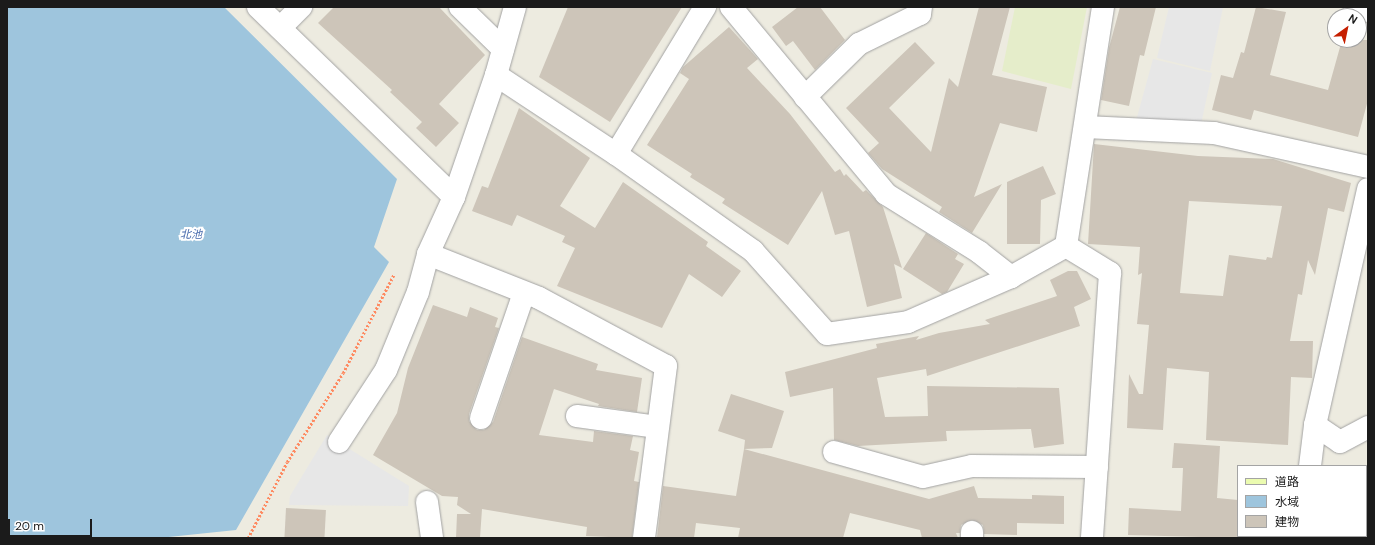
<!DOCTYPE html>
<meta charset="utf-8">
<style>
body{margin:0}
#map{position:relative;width:1375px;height:545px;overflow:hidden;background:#edebe0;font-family:"DM Sans","Noto Sans JP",sans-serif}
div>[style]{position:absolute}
.farmland>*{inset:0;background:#e5edca}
.parking>*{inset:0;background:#e7e7e7}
.water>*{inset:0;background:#9ec5dd}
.building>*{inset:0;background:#cdc5b9;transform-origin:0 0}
.path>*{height:2.5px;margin-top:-1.25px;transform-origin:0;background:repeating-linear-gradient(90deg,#fe8a61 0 2px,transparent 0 4px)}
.roads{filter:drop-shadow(0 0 1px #a2a2a2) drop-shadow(0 0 1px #a2a2a2)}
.street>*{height:22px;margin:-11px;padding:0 11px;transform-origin:11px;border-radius:11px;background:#fff}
.secondary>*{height:22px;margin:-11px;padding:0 11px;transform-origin:11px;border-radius:11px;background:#ebfbb0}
span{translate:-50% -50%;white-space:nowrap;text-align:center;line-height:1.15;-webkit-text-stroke:4px #fff;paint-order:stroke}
.water-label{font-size:11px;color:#4669ac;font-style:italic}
.frame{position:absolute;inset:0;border:8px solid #1b1b1b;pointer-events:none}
.legend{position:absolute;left:1237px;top:465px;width:130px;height:72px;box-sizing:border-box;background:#fff;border:1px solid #a4a4a4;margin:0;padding:5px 7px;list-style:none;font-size:12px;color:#1b1b1b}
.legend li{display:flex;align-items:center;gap:8px;height:20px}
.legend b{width:20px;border:1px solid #a4a4a4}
.north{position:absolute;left:1327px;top:8px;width:40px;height:40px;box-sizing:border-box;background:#fff;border:1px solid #a4a4a4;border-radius:50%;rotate:33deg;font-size:11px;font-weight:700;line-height:16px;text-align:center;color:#1b1b1b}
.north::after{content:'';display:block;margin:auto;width:14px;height:18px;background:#c61f00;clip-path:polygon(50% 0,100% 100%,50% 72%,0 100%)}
.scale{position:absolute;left:8px;top:519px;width:84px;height:18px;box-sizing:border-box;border:2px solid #1b1b1b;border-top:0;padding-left:5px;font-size:12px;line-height:14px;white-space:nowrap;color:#1b1b1b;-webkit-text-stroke:3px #fff;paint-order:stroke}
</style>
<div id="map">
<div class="farmland">
<div style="clip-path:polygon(1015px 7px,1087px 7px,1071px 89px,1002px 71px)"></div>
</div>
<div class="parking">
<div style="clip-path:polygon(1169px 7px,1223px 7px,1210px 71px,1157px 58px)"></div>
<div style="clip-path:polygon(1153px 59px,1212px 73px,1201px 124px,1136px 121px)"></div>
<div style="clip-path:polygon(327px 435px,409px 486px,408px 506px,289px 505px,290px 496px)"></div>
</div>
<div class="water">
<div style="clip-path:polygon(7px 7px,224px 7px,397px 179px,374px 247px,389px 262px,236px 530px,159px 538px,7px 537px)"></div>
</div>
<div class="building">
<div style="clip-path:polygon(334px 7px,439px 7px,485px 55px,439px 104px,459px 123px,436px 147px,416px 128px,422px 122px,390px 92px,392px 90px,318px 23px)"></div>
<div style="clip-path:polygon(568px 7px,682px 7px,610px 122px,539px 77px)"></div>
<div style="clip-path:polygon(798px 7px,820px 7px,845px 40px,815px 70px,793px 41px,786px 46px,772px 27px)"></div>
<div style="clip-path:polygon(979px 7px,1010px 7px,992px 75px,1047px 87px,1037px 132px,1000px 123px,974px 197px,1002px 184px,972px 233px,939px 212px,942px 207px,882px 169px,868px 153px,879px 143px,846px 108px,915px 42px,935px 63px,889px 108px,931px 152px,949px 78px,958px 87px)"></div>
<div style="clip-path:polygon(1120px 7px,1156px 7px,1144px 56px,1140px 55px,1129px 106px,1101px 100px,1109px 48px)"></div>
<div style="clip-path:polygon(1256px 7px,1286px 12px,1270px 75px,1328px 90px,1342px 40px,1368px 40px,1368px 100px,1358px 137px,1254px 110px,1251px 120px,1212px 110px,1221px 75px,1233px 78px,1241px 52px,1244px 53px)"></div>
<div style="clip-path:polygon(729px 27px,758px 59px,747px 68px,790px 114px,835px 172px,840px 169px,844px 176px,846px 174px,863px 192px,866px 190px,883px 207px,902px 268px,894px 264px,902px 298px,867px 307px,849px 231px,835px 235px,822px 191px,788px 245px,722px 203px,725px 199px,690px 177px,692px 174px,647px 145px,689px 79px,680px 73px,683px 67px)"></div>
<div style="clip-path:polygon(519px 108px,590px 158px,560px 206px,595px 228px,623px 182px,708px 242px,706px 246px,741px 271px,722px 297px,689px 274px,662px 328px,557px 286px,575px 248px,562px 242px,565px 236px,517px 215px,512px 226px,472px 211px,482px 186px,488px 188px)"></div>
<div style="clip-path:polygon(evenodd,1094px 144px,1198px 156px,1273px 159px,1351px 183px,1344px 212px,1328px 208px,1315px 275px,1308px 260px,1302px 295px,1298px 294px,1290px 341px,1313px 341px,1312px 378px,1291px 377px,1288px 445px,1206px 440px,1209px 372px,1167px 368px,1163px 430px,1127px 428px,1129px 374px,1139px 394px,1143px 394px,1149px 325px,1137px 324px,1142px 273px,1138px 275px,1140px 247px,1088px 244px,1094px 144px,1189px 201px,1282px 206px,1272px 258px,1267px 257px,1266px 260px,1229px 255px,1223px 296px,1180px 293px,1189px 201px)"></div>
<div style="clip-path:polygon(1043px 166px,1056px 194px,1041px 200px,1040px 244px,1007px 244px,1007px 182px)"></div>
<div style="clip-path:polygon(926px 233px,958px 254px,955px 259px,964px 264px,947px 292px,942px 294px,903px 269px)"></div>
<div style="clip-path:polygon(1068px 271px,1077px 271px,1091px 299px,1074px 307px,1080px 326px,927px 376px,926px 369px,877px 378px,885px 417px,928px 416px,927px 386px,1059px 388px,1064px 444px,1034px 448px,1031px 429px,946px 431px,947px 441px,858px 446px,834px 440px,833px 388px,790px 397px,785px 372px,877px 348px,876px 344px,919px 336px,916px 340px,939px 333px,990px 324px,985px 320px,1057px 296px,1050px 280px)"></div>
<div style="clip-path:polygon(433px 305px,467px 317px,470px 307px,498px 318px,495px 327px,499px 328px,469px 414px,469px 421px,477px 430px,484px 430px,493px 422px,522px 337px,598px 364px,596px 370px,642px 378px,637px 412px,598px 406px,599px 404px,554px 389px,539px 435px,593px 442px,594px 431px,633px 436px,630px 450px,639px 452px,634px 481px,639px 482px,632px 538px,586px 536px,587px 527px,482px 509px,480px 538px,456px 538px,457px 514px,471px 514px,457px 505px,458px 497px,442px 496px,373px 455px,397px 413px,408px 368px)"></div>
<div style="clip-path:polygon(731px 394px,784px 411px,772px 448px,744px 449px,745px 440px,718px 431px)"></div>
<div style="clip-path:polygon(1174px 443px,1220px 446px,1217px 498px,1238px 500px,1238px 538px,1128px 535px,1129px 508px,1181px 511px,1183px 468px,1172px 468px)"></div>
<div style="clip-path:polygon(744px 449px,929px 499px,974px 486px,978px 498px,1032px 499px,1032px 495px,1064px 496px,1064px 524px,1017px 523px,1017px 535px,984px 534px,983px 525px,972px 520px,961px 525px,960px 533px,956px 533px,958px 538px,922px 538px,920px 530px,850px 513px,843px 538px,738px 538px,740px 528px,696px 523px,694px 538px,657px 538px,663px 486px,736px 496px)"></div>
<div style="left:286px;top:508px;width:40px;height:30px;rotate:3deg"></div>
</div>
<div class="path">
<div style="left:248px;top:538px;width:85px;rotate:-62.8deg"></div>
<div style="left:287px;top:462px;width:105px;rotate:-57.8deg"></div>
<div style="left:343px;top:373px;width:111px;rotate:-62.7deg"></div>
</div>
<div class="roads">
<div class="street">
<div style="left:258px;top:7px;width:273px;rotate:44.1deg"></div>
<div style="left:460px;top:7px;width:60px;rotate:44.3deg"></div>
<div style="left:515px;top:7px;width:71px;rotate:105.6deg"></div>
<div style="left:496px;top:75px;width:129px;rotate:109deg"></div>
<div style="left:454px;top:197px;width:63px;rotate:114.5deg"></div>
<div style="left:428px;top:254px;width:119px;rotate:21.6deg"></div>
<div style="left:539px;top:298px;width:144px;rotate:28.2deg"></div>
<div style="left:666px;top:366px;width:173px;rotate:97.3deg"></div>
<div style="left:731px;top:7px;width:243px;rotate:50.3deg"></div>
<div style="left:886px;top:194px;width:110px;rotate:31.9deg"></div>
<div style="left:979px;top:252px;width:41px;rotate:38deg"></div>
<div style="left:1355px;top:7px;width:14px;rotate:17deg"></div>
<div style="left:280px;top:28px;width:30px;rotate:-45deg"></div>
<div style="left:496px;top:75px;width:144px;rotate:33.4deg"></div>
<div style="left:616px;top:154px;width:168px;rotate:35.3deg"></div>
<div style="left:753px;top:251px;width:111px;rotate:48.3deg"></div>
<div style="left:827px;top:334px;width:82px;rotate:-8.4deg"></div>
<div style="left:908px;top:322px;width:112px;rotate:-23.6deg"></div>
<div style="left:1011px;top:277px;width:63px;rotate:-29.4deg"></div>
<div style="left:1066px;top:246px;width:242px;rotate:-81.2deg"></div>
<div style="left:805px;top:97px;width:76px;rotate:-44.5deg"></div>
<div style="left:859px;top:44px;width:68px;rotate:-26.2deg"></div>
<div style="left:920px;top:14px;width:7px;rotate:-82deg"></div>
<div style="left:1085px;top:127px;width:129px;rotate:2.7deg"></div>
<div style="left:1214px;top:133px;width:158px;rotate:12.4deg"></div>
<div style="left:616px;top:154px;width:172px;rotate:-58.8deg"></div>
<div style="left:1066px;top:246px;width:52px;rotate:31.5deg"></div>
<div style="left:1110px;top:273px;width:266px;rotate:93.9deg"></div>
<div style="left:577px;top:416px;width:81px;rotate:7.8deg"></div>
<div style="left:481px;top:418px;width:132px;rotate:-71deg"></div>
<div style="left:1315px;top:425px;width:30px;rotate:34deg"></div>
<div style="left:1340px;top:442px;width:32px;rotate:-28deg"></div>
<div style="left:339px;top:442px;width:86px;rotate:-56.9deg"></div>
<div style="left:386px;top:370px;width:84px;rotate:-67.7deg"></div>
<div style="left:418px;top:292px;width:39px;rotate:-75deg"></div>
<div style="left:834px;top:452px;width:92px;rotate:15.7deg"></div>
<div style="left:923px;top:477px;width:50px;rotate:-12.7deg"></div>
<div style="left:972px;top:466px;width:125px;rotate:0.5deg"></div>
<div style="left:1310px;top:466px;width:41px;rotate:-83deg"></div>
<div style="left:1315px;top:425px;width:242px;rotate:-77.3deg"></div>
<div style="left:427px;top:502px;width:36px;rotate:82deg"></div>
<div style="left:1324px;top:536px;width:2px;rotate:63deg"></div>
<div style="left:972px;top:538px;width:6px;rotate:-90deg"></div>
</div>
<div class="secondary">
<div style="left:1348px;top:538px;width:5px;rotate:-22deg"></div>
</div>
</div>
<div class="water-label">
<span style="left:191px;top:234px">北池</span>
</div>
<div class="frame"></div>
<ul class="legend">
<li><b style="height:5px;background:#ebfbb0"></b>道路</li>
<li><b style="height:11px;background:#9ec5dd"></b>水域</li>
<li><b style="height:11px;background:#cdc5b9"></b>建物</li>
</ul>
<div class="north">N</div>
<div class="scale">20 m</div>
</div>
